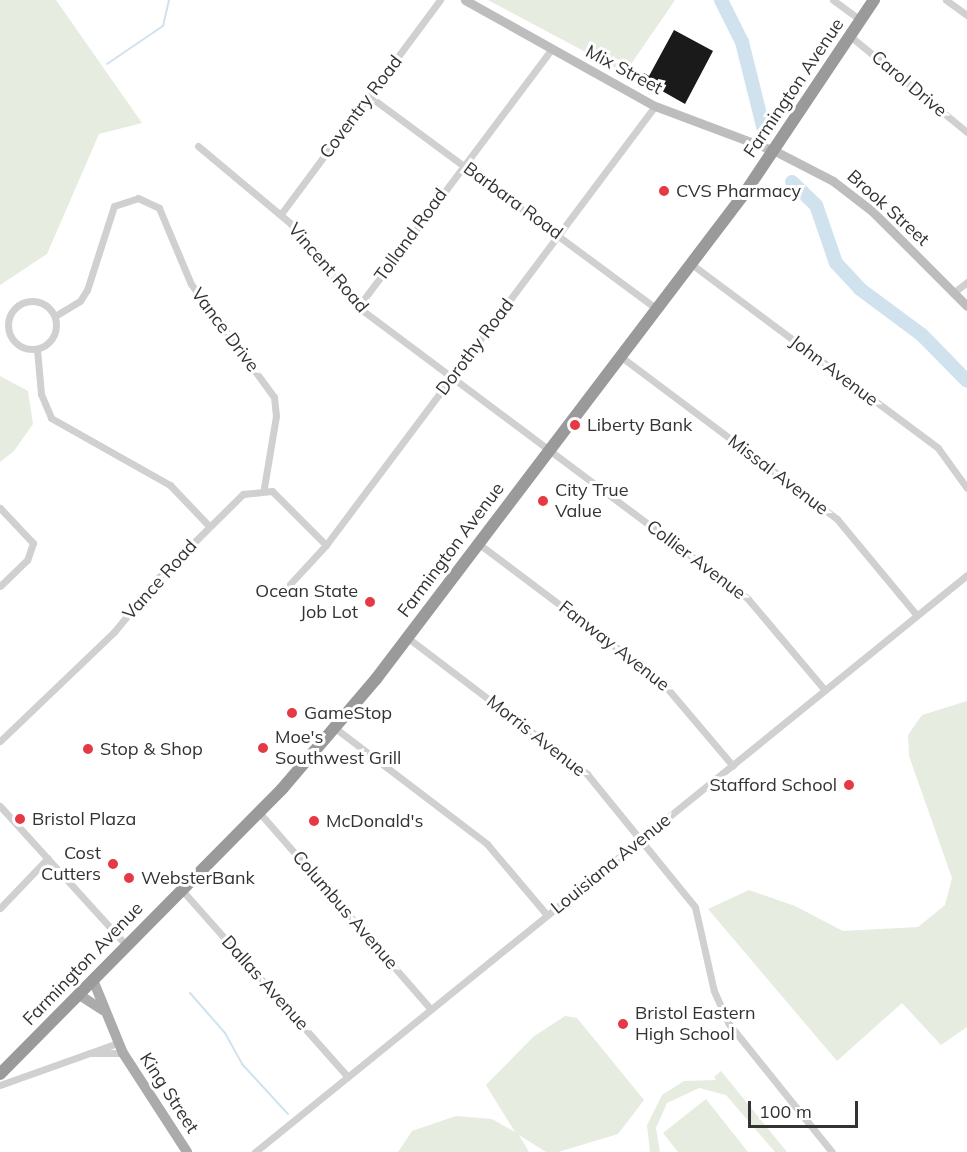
<!DOCTYPE html>
<style>
body{margin:0}
#map{position:relative;width:967px;height:1152px;overflow:hidden;background:#fff;font-family:Mulish,sans-serif}
div>[style]{position:absolute}
.green>*{inset:0;background:#e6ecdf}
.stream>*{height:2px;margin:-1px;padding:0 1px;transform-origin:1px;border-radius:1px;background:#cfe2ee}
.river>*{height:14px;margin:-7px;padding:0 7px;transform-origin:7px;border-radius:7px;background:#cfe2ee}
.building>*{inset:0;background:#1a1a1a}
.street>*{height:7px;margin:-3.5px;padding:0 3.5px;transform-origin:3.5px;border-radius:3.5px;background:#d0d0d0}
.street>.ring{margin:-3.5px;padding:0;box-sizing:content-box;background:none;border:7px solid #d0d0d0;border-radius:50%}
.secondary>*{height:9px;margin:-4.5px;padding:0 4.5px;transform-origin:4.5px;border-radius:4.5px;background:#bdbdbd}
.primary>*{height:10px;margin:-5px;padding:0 5px;transform-origin:5px;border-radius:5px;background:#ababab}
.highway>*{height:12px;margin:-6px;padding:0 6px;transform-origin:6px;border-radius:6px;background:#9a9a9a}
.dots>*{width:16px;height:16px;translate:-50% -50%;box-sizing:border-box;border:3px solid #fff;border-radius:50%}
span{translate:-50% -50%;white-space:nowrap;text-align:center;line-height:1.15;-webkit-text-stroke:6px #fff;paint-order:stroke}
.street-label{font-size:18px;color:#333}
.poi-label{font-size:18px;color:#333}
.left{translate:0 -50%;text-align:left}
.right{translate:-100% -50%;text-align:right}
.scale{position:absolute;left:748px;top:1101px;width:110px;height:27px;box-sizing:border-box;border:3px solid #333;border-top:0;padding-left:8px;font-size:18px;line-height:21px;white-space:nowrap;color:#333;-webkit-text-stroke:4px #fff;paint-order:stroke}
</style>
<div id="map">
<div class="green">
<div style="clip-path:polygon(0 0,56px 0,142px 123px,99px 134px,47px 254px,0 285px)"></div>
<div style="clip-path:polygon(488px 0,675px 0,625px 73px)"></div>
<div style="clip-path:polygon(0 376px,28px 391px,33px 424px,14px 451px,0 462px)"></div>
<div style="clip-path:polygon(967px 701px,967px 1027px,941px 1045px,902px 1003px,837px 1061px,708px 909px,749px 890px,795px 906px,843px 931px,918px 927px,945px 905px,952px 878px,909px 756px,908px 735px,922px 715px)"></div>
<div style="clip-path:polygon(565px 1016px,577px 1018px,644px 1100px,618px 1134px,558px 1152px,546px 1152px,519px 1135px,529px 1152px,398px 1152px,412px 1131px,456px 1116px,492px 1119px,515px 1132px,486px 1085px,533px 1037px)"></div>
<div style="clip-path:polygon(721px 1071px,787px 1152px,775px 1152px,726px 1095px,699px 1088px,667px 1103px,656px 1128px,660px 1152px,650px 1152px,647px 1125px,662px 1095px,684px 1081px,716px 1080px,714px 1077px)"></div>
<div style="clip-path:polygon(706px 1099px,748px 1152px,678px 1152px,663px 1133px)"></div>
</div>
<div class="stream">
<div style="left:107px;top:64px;width:68px;rotate:-34.2deg"></div>
<div style="left:163px;top:26px;width:27px;rotate:-77deg"></div>
<div style="left:190px;top:993px;width:53px;rotate:48.8deg"></div>
<div style="left:225px;top:1033px;width:35px;rotate:61deg"></div>
<div style="left:242px;top:1064px;width:68px;rotate:47.4deg"></div>
</div>
<div class="river">
<div style="left:721px;top:0;width:47px;rotate:63.4deg"></div>
<div style="left:742px;top:42px;width:91px;rotate:76deg"></div>
<div style="left:792px;top:182px;width:33px;rotate:44deg"></div>
<div style="left:816px;top:205px;width:61px;rotate:71deg"></div>
<div style="left:836px;top:263px;width:35px;rotate:47deg"></div>
<div style="left:860px;top:289px;width:77px;rotate:36.6deg"></div>
<div style="left:922px;top:335px;width:64px;rotate:45.6deg"></div>
</div>
<div class="building">
<div style="clip-path:polygon(674px 30px,713px 51px,685px 104px,641px 79px,644px 73px,649px 76px)"></div>
</div>
<div class="street">
<div style="left:833px;top:0;width:34px;rotate:36deg"></div>
<div style="left:946px;top:0;width:26px;rotate:36deg"></div>
<div style="left:850px;top:36px;width:151px;rotate:39.4deg"></div>
<div style="left:369px;top:96px;width:357px;rotate:36.5deg"></div>
<div style="left:198px;top:146px;width:120px;rotate:39.9deg"></div>
<div style="left:290px;top:223px;width:108px;rotate:51deg"></div>
<div style="left:358px;top:307px;width:487px;rotate:36.8deg"></div>
<div style="left:748px;top:599px;width:119px;rotate:49.8deg"></div>
<div style="left:281px;top:214px;width:267px;rotate:-53.4deg"></div>
<div style="left:690px;top:263px;width:309px;rotate:36.7deg"></div>
<div style="left:938px;top:448px;width:49px;rotate:54.1deg"></div>
<div style="left:953px;top:293px;width:18px;rotate:-38deg"></div>
<div class="ring" style="left:8px;top:301px;width:41px;height:41px"></div>
<div style="left:358px;top:307px;width:323px;rotate:-53.1deg"></div>
<div style="left:55px;top:316px;width:29px;rotate:-31deg"></div>
<div style="left:80px;top:301px;width:13px;rotate:-58deg"></div>
<div style="left:87px;top:290px;width:88px;rotate:-72.2deg"></div>
<div style="left:114px;top:206px;width:25px;rotate:-18deg"></div>
<div style="left:138px;top:198px;width:23px;rotate:25deg"></div>
<div style="left:159px;top:208px;width:82px;rotate:67.2deg"></div>
<div style="left:191px;top:284px;width:140px;rotate:53.7deg"></div>
<div style="left:274px;top:397px;width:19px;rotate:84deg"></div>
<div style="left:276px;top:416px;width:73px;rotate:99.5deg"></div>
<div style="left:37px;top:349px;width:45px;rotate:84.9deg"></div>
<div style="left:41px;top:394px;width:26px;rotate:67deg"></div>
<div style="left:51px;top:418px;width:137px;rotate:29.4deg"></div>
<div style="left:170px;top:485px;width:57px;rotate:46.4deg"></div>
<div style="left:620px;top:356px;width:271px;rotate:36.9deg"></div>
<div style="left:837px;top:519px;width:124px;rotate:50.3deg"></div>
<div style="left:0;top:508px;width:48px;rotate:46.7deg"></div>
<div style="left:33px;top:543px;width:18px;rotate:109deg"></div>
<div style="left:27px;top:560px;width:37px;rotate:136deg"></div>
<div style="left:479px;top:544px;width:228px;rotate:37deg"></div>
<div style="left:661px;top:681px;width:111px;rotate:49.7deg"></div>
<div style="left:290px;top:584px;width:53px;rotate:-47.3deg"></div>
<div style="left:326px;top:545px;width:549px;rotate:-53.15deg"></div>
<div style="left:408px;top:638px;width:225px;rotate:37.2deg"></div>
<div style="left:587px;top:774px;width:171px;rotate:50.9deg"></div>
<div style="left:695px;top:907px;width:86px;rotate:77.3deg"></div>
<div style="left:714px;top:991px;width:36px;rotate:66deg"></div>
<div style="left:729px;top:1024px;width:164px;rotate:51.2deg"></div>
<div style="left:335px;top:728px;width:191px;rotate:37.3deg"></div>
<div style="left:487px;top:844px;width:93px;rotate:49.8deg"></div>
<div style="left:0;top:741px;width:158px;rotate:-43.7deg"></div>
<div style="left:114px;top:632px;width:71px;rotate:-50.7deg"></div>
<div style="left:159px;top:577px;width:118px;rotate:-44.7deg"></div>
<div style="left:243px;top:494px;width:29px;rotate:-6deg"></div>
<div style="left:272px;top:491px;width:76px;rotate:45deg"></div>
<div style="left:0;top:806px;width:189px;rotate:47.8deg"></div>
<div style="left:258px;top:811px;width:263px;rotate:48.9deg"></div>
<div style="left:181px;top:889px;width:251px;rotate:48.4deg"></div>
<div style="left:0;top:908px;width:69px;rotate:-46.2deg"></div>
<div style="left:90px;top:1053px;width:33px"></div>
<div style="left:0;top:1085px;width:125px;rotate:-19.6deg"></div>
<div style="left:255px;top:1152px;width:916px;rotate:-39.02deg"></div>
</div>
<div class="secondary">
<div style="left:465px;top:0;width:218px;rotate:29.2deg"></div>
<div style="left:655px;top:106px;width:128px;rotate:20.6deg"></div>
<div style="left:775px;top:151px;width:65px;rotate:27.3deg"></div>
<div style="left:833px;top:181px;width:49px;rotate:37.6deg"></div>
<div style="left:872px;top:211px;width:134px;rotate:45deg"></div>
</div>
<div class="primary">
<div style="left:93px;top:980px;width:79px;rotate:67.7deg"></div>
<div style="left:123px;top:1053px;width:118px;rotate:57.1deg"></div>
<div style="left:78px;top:994px;width:30px;rotate:33deg"></div>
</div>
<div class="highway">
<div style="left:0;top:1074px;width:401px;rotate:-45.3deg"></div>
<div style="left:282px;top:789px;width:145px;rotate:-49.5deg"></div>
<div style="left:376px;top:679px;width:609px;rotate:-52.81deg"></div>
<div style="left:744px;top:194px;width:234px;rotate:-56.2deg"></div>
</div>
<div class="dots">
<div style="left:664px;top:191px;background:#e63946"></div>
<div style="left:575px;top:425px;background:#e63946"></div>
<div style="left:543px;top:501px;background:#e63946"></div>
<div style="left:370px;top:602px;background:#e63946"></div>
<div style="left:292px;top:713px;background:#e63946"></div>
<div style="left:263px;top:748px;background:#e63946"></div>
<div style="left:88px;top:749px;background:#e63946"></div>
<div style="left:849px;top:785px;background:#e63946"></div>
<div style="left:20px;top:819px;background:#e63946"></div>
<div style="left:314px;top:821px;background:#e63946"></div>
<div style="left:113px;top:864px;background:#e63946"></div>
<div style="left:129px;top:878px;background:#e63946"></div>
<div style="left:623px;top:1024px;background:#e63946"></div>
</div>
<div class="street-label">
<span style="left:624px;top:70px;rotate:28deg">Mix Street</span>
<span style="left:909px;top:84px;rotate:40deg">Carol Drive</span>
<span style="left:794px;top:88px;rotate:-56deg">Farmington Avenue</span>
<span style="left:361px;top:107px;rotate:-53deg">Coventry Road</span>
<span style="left:513px;top:201px;rotate:36deg">Barbara Road</span>
<span style="left:888px;top:208px;rotate:42deg">Brook Street</span>
<span style="left:411px;top:235px;rotate:-54deg">Tolland Road</span>
<span style="left:328px;top:268px;rotate:49deg">Vincent Road</span>
<span style="left:225px;top:330px;rotate:53deg">Vance Drive</span>
<span style="left:475px;top:347px;rotate:-53deg">Dorothy Road</span>
<span style="left:834px;top:371px;rotate:37deg">John Avenue</span>
<span style="left:778px;top:475px;rotate:37deg">Missal Avenue</span>
<span style="left:451px;top:550px;rotate:-53deg">Farmington Avenue</span>
<span style="left:696px;top:560px;rotate:37deg">Collier Avenue</span>
<span style="left:160px;top:580px;rotate:-48deg">Vance Road</span>
<span style="left:614px;top:646px;rotate:38deg">Fanway Avenue</span>
<span style="left:536px;top:736px;rotate:38deg">Morris Avenue</span>
<span style="left:611px;top:864px;rotate:-39deg">Louisiana Avenue</span>
<span style="left:345px;top:910px;rotate:49deg">Columbus Avenue</span>
<span style="left:83px;top:964px;rotate:-46deg">Farmington Avenue</span>
<span style="left:265px;top:983px;rotate:48deg">Dallas Avenue</span>
<span style="left:169px;top:1093px;rotate:57deg">King Street</span>
</div>
<div class="poi-label">
<span class="left" style="left:676px;top:191px">CVS Pharmacy</span>
<span class="left" style="left:587px;top:425px">Liberty Bank</span>
<span class="left" style="left:555px;top:501px">City True<br>Value</span>
<span class="right" style="left:358px;top:602px">Ocean State<br>Job Lot</span>
<span class="left" style="left:304px;top:713px">GameStop</span>
<span class="left" style="left:275px;top:748px">Moe's<br>Southwest Grill</span>
<span class="left" style="left:100px;top:749px">Stop &amp; Shop</span>
<span class="right" style="left:837px;top:785px">Stafford School</span>
<span class="left" style="left:32px;top:819px">Bristol Plaza</span>
<span class="left" style="left:326px;top:821px">McDonald's</span>
<span class="right" style="left:101px;top:864px">Cost<br>Cutters</span>
<span class="left" style="left:141px;top:878px">WebsterBank</span>
<span class="left" style="left:635px;top:1024px">Bristol Eastern<br>High School</span>
</div>
<div class="scale">100 m</div>
</div>
